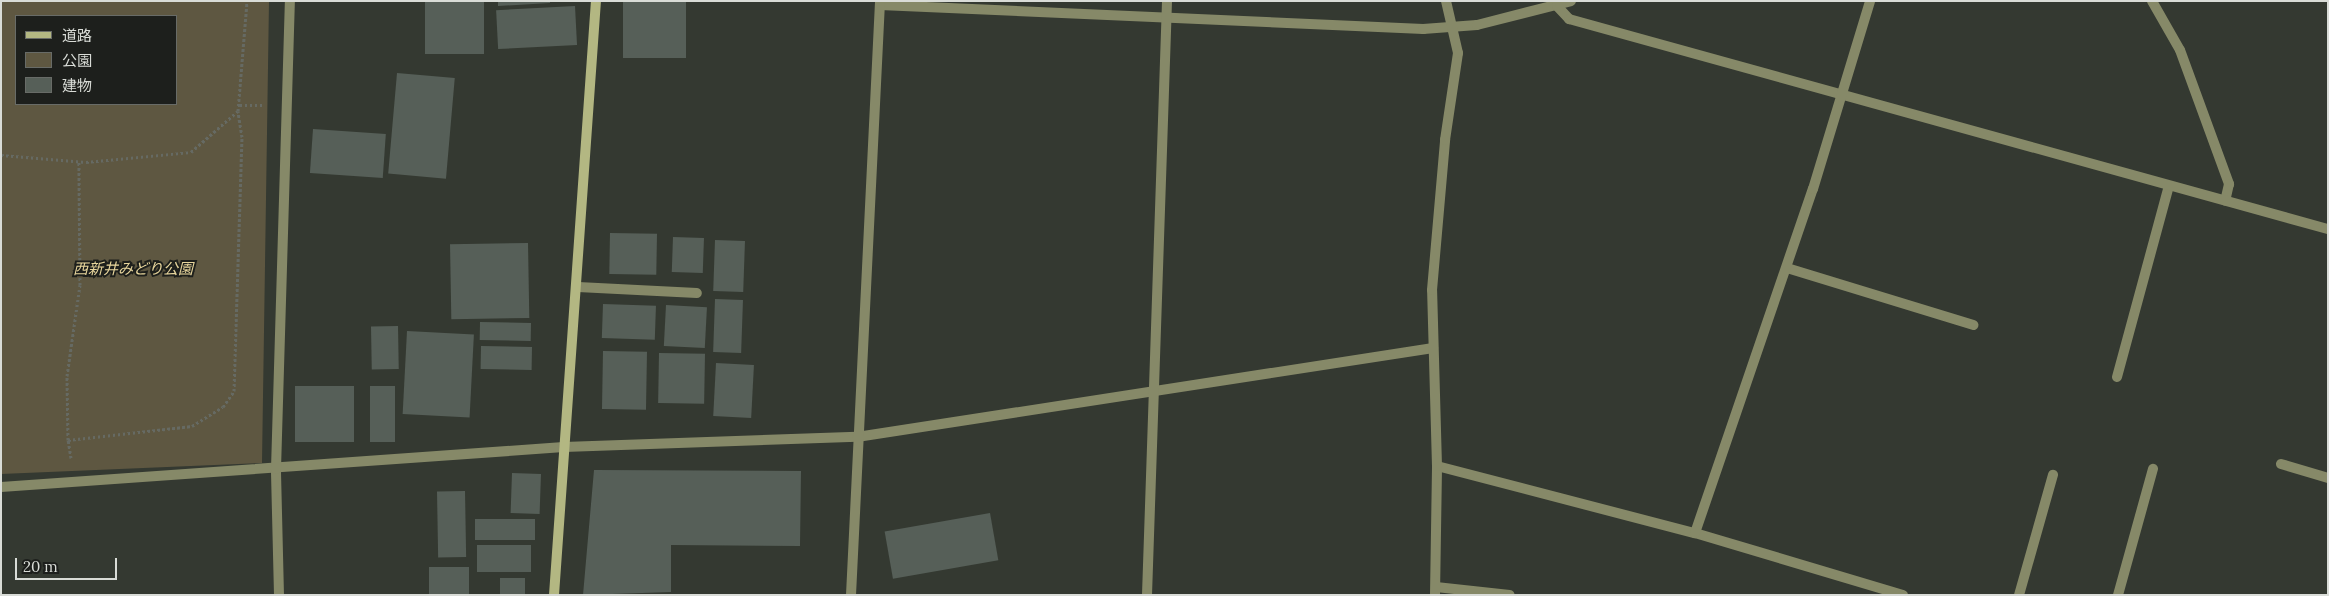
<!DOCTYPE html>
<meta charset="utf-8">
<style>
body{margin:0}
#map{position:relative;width:2329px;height:596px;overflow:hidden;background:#343931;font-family:Lora,"Noto Sans JP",serif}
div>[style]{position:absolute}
.green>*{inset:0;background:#5e5741}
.building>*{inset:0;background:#565f58;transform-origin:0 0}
.path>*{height:3px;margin-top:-1.5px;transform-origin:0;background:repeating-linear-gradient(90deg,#666a63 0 2.5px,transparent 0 5px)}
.lane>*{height:10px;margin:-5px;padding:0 5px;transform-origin:5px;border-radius:5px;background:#868968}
.street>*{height:10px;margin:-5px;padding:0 5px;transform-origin:5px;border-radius:5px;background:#868968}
.secondary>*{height:10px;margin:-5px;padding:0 5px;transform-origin:5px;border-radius:5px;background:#b3b782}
span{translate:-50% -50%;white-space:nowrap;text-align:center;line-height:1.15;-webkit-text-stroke:4px #1d1f1c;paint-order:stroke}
.park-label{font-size:15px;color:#e7d59c;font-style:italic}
.frame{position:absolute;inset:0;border:2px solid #d9dcd7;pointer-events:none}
.legend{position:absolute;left:15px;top:15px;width:162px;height:90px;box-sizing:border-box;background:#1d1f1c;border:1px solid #686b67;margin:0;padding:6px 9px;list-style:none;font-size:15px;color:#d9dcd7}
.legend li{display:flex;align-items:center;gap:10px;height:25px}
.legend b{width:25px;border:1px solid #686b67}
.scale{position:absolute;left:15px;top:558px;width:102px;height:22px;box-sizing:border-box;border:2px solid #d9dcd7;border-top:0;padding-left:6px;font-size:15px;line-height:18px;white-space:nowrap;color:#d9dcd7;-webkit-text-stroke:4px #1d1f1c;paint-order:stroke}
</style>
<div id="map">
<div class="green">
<div style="clip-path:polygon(evenodd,1px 1px,269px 1px,262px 463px,1px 474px,1px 1px,16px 16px,176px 16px,176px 104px,16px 104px,16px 16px)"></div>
</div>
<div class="building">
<div style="left:425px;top:1px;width:59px;height:53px"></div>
<div style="clip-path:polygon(498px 1px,550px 1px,550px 3px,498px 6px)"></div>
<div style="left:623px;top:1px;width:63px;height:57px"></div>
<div style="left:575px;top:6px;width:39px;height:79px;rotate:87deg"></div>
<div style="left:397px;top:73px;width:58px;height:101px;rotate:5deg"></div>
<div style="left:313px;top:129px;width:73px;height:44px;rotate:4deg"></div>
<div style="left:610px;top:233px;width:47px;height:41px;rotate:1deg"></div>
<div style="left:673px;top:237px;width:31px;height:35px;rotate:2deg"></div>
<div style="left:715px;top:240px;width:30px;height:51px;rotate:2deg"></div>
<div style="left:528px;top:243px;width:75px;height:78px;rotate:89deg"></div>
<div style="left:715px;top:299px;width:28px;height:53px;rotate:2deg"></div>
<div style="left:603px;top:304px;width:53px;height:34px;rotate:2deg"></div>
<div style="left:666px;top:305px;width:41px;height:41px;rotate:3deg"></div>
<div style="left:480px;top:322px;width:51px;height:18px;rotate:1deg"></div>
<div style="left:398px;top:326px;width:43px;height:27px;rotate:89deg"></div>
<div style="left:407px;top:331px;width:67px;height:83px;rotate:3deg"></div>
<div style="left:481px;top:346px;width:51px;height:23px;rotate:1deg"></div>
<div style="left:603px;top:351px;width:44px;height:58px;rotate:1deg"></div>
<div style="left:659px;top:353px;width:46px;height:50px;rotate:1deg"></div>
<div style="left:716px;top:363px;width:38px;height:53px;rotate:3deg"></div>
<div style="left:295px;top:386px;width:59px;height:56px"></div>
<div style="left:370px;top:386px;width:25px;height:56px"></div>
<div style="clip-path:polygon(594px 470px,801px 471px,800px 546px,671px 545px,671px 592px,583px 595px)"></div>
<div style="left:512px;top:473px;width:29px;height:40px;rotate:2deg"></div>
<div style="left:465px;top:491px;width:66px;height:28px;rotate:89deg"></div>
<div style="left:990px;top:513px;width:48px;height:107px;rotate:80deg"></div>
<div style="left:535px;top:519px;width:21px;height:60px;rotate:90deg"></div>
<div style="left:531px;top:545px;width:27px;height:54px;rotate:90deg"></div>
<div style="left:429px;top:567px;width:40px;height:27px"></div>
<div style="left:525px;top:578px;width:17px;height:25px;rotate:90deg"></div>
</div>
<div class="path">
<div style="left:240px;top:105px;width:24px"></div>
<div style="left:1px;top:155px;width:85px;rotate:4.7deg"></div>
<div style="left:86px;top:162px;width:105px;rotate:-5.4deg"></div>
<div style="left:191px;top:152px;width:62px;rotate:-41.1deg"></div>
<div style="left:238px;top:111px;width:110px;rotate:-85.3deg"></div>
<div style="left:68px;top:440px;width:64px;rotate:-90.9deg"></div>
<div style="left:67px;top:376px;width:92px;rotate:-81.9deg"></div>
<div style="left:80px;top:285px;width:124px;rotate:-90.5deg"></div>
<div style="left:71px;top:458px;width:18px;rotate:-99deg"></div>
<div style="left:68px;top:440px;width:125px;rotate:-6.4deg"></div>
<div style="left:192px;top:426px;width:36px;rotate:-32deg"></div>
<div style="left:223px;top:407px;width:19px;rotate:-55deg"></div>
<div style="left:234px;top:391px;width:254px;rotate:-88.2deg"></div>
<div style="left:242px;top:137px;width:26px;rotate:-99deg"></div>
</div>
<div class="lane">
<div style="left:2152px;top:1px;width:56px;rotate:60.3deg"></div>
<div style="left:2180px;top:50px;width:143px;rotate:69.9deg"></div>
<div style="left:2229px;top:184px;width:17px;rotate:103deg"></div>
<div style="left:1787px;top:268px;width:195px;rotate:17deg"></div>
<div style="left:578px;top:287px;width:119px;rotate:2.9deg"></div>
<div style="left:2117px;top:377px;width:198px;rotate:-74.8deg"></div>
<div style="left:2281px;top:464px;width:49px;rotate:16.6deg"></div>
<div style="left:2019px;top:595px;width:125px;rotate:-74.2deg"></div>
<div style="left:2118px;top:595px;width:131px;rotate:-74.5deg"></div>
</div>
<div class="street">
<div style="left:880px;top:5px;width:544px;rotate:2.53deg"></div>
<div style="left:1423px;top:29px;width:54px;rotate:-4.2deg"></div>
<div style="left:1477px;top:25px;width:97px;rotate:-14.3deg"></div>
<div style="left:1557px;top:6px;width:18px;rotate:47deg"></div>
<div style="left:1569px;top:19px;width:788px;rotate:15.47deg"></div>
<div style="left:1437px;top:466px;width:267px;rotate:14.6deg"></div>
<div style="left:1695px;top:533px;width:217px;rotate:16.6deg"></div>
<div style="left:1px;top:487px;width:564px;rotate:-4.06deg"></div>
<div style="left:564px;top:447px;width:293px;rotate:-2deg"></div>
<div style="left:857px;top:437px;width:583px;rotate:-8.78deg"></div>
<div style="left:1695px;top:533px;width:364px;rotate:-71.1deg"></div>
<div style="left:1813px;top:189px;width:196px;rotate:-73.1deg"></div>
<div style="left:1436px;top:587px;width:74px;rotate:6.2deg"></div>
<div style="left:279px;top:595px;width:126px;rotate:-91.4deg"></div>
<div style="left:276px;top:469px;width:468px;rotate:-88.3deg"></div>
<div style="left:851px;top:595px;width:595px;rotate:-87.2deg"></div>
<div style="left:1147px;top:595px;width:594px;rotate:-88.07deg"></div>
<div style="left:1435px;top:595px;width:129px;rotate:-89.1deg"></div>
<div style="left:1437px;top:466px;width:176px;rotate:-91.6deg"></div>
<div style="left:1432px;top:290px;width:151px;rotate:-85deg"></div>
<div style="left:1445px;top:140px;width:88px;rotate:-81.5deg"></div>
<div style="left:1458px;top:53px;width:53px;rotate:-103deg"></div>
</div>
<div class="secondary">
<div style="left:554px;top:595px;width:595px;rotate:-85.96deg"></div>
</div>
<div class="park-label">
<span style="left:133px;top:269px">西新井みどり公園</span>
</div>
<div class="frame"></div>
<ul class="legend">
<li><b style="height:6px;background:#b3b782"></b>道路</li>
<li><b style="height:14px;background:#5e5741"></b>公園</li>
<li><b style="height:14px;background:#565f58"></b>建物</li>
</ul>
<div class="scale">20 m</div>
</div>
